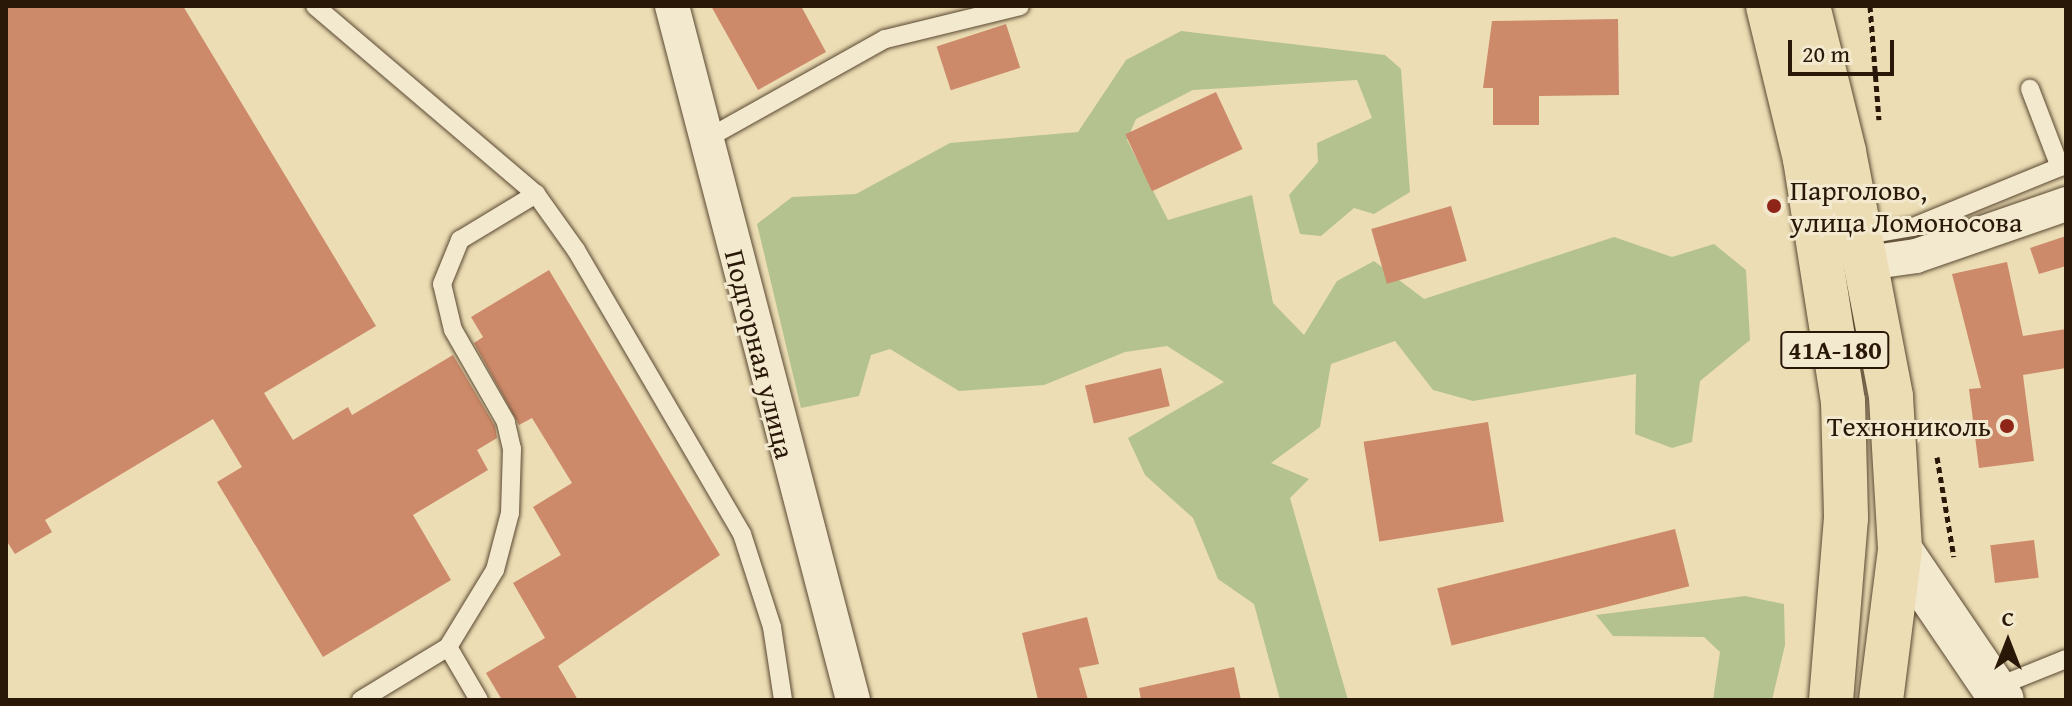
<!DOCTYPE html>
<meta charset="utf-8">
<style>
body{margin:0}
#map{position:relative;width:2072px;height:706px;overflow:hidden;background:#ecddb4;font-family:"Gentium Book Plus",serif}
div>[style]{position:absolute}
.green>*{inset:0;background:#b4c290}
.building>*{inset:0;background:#cd8a6a;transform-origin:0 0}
.path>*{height:5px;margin-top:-2.5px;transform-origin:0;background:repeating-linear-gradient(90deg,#291707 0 6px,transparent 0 10px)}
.roads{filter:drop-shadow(0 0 2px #5a4832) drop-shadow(0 0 2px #5a4832)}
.lane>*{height:18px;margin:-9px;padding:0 9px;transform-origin:9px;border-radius:9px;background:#f3e9ce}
.street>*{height:34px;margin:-17px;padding:0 17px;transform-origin:17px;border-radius:17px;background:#f3e9ce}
.secondary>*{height:44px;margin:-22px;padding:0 22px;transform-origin:22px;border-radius:22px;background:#f3e9ce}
.primary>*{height:44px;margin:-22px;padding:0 22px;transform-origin:22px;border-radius:22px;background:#ecddb4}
.dots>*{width:22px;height:22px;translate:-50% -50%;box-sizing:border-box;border:4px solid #f3e9ce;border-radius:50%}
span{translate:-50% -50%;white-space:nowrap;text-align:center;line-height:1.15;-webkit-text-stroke:6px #f3e9ce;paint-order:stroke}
.shield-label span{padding:2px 6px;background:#f3e9ce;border:2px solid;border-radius:6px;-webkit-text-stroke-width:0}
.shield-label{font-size:26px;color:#291707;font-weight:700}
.poi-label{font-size:28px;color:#291707}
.left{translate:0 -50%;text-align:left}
.right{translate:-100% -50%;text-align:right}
.street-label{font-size:28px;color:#291707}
.frame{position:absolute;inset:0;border:8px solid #291707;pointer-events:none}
.north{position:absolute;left:1968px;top:602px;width:80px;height:80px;-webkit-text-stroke:6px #f3e9ce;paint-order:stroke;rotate:0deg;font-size:22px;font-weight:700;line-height:32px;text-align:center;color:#291707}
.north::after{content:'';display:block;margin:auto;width:28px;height:36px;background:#291707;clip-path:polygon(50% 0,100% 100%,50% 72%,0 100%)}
.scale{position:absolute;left:1788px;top:40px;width:106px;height:36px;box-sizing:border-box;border:4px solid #291707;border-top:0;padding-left:10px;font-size:24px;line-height:28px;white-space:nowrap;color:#291707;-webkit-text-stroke:6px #f3e9ce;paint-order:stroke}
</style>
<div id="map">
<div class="green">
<div style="clip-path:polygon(1181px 31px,1385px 55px,1401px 69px,1410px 192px,1374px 214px,1354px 208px,1321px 236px,1300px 234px,1289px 195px,1318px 162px,1317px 143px,1372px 118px,1357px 80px,1193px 90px,1136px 119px,1127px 140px,1168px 220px,1252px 195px,1273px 303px,1304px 335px,1337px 281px,1374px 261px,1424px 299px,1614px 237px,1672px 257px,1714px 244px,1746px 270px,1750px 340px,1700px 381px,1692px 442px,1672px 448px,1635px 434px,1636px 374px,1473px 401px,1433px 390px,1395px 341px,1331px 364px,1320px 427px,1271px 463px,1309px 479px,1290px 498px,1348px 700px,1280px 700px,1254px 604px,1218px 579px,1193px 518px,1145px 475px,1128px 438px,1224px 382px,1167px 346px,1125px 352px,1044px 385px,959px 391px,890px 349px,871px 355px,859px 396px,801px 408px,757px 224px,792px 197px,856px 194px,950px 143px,1078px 132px,1126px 60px)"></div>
<div style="clip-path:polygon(1745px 596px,1784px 604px,1785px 645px,1772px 700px,1713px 700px,1720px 652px,1704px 637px,1613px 636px,1596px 615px)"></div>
</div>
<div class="building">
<div style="clip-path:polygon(6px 6px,183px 6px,376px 326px,264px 393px,293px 440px,348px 407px,352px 415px,453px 355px,495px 426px,497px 438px,477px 450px,488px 470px,413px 515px,451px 580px,323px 657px,217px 482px,242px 467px,213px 419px,45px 520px,52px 532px,15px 554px,6px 540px)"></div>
<div style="clip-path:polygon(711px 6px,801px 6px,826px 52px,758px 90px)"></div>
<div style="clip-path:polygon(1618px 19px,1619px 95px,1539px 96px,1539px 125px,1493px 125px,1493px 88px,1483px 88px,1492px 21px)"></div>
<div style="left:1006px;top:24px;width:46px;height:73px;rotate:72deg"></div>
<div style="left:1216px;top:92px;width:63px;height:100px;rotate:65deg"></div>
<div style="left:1451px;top:206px;width:57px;height:83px;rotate:74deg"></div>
<div style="clip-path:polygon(2066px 236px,2066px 266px,2039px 274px,2030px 248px)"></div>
<div style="clip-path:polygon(2007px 262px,2023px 336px,2066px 329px,2066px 368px,2023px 375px,2034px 461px,1979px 468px,1969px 389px,1981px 388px,1952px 274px)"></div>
<div style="clip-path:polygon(549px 270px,720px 555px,558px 666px,578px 700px,502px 700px,486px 673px,545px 638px,513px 583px,561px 555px,533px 507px,572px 483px,532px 418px,519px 425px,474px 343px,483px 337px,471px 317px)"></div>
<div style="left:1161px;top:368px;width:39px;height:78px;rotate:77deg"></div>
<div style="left:1488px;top:422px;width:101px;height:126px;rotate:81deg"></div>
<div style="left:1675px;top:529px;width:59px;height:245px;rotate:76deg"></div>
<div style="left:2034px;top:540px;width:38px;height:44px;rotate:83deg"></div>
<div style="clip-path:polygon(1087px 617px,1099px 664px,1079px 668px,1088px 700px,1038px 700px,1022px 633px)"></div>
<div style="clip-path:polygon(1234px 667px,1241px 700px,1141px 700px,1139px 688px)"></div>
</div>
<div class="path">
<div style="left:1870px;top:6px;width:114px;rotate:85.5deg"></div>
<div style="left:1937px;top:457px;width:101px;rotate:80.4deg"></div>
</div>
<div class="roads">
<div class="lane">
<div style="left:315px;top:6px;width:290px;rotate:40.4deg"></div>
<div style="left:536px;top:194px;width:69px;rotate:54.5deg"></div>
<div style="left:576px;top:250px;width:329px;rotate:59.7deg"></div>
<div style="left:742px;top:534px;width:98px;rotate:72.1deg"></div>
<div style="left:772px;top:627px;width:74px;rotate:81.4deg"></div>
<div style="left:708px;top:138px;width:203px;rotate:-29.2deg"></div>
<div style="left:885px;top:39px;width:139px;rotate:-13.7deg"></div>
<div style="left:1861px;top:236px;width:53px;rotate:-9.8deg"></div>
<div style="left:1913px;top:227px;width:159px;rotate:-22.2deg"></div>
<div style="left:2060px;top:167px;width:84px;rotate:-111deg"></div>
<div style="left:1994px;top:688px;width:78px;rotate:-21.9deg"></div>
<div style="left:361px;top:700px;width:102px;rotate:-31.3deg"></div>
<div style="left:479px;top:700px;width:61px;rotate:-120.3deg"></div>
<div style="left:448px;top:647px;width:90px;rotate:-58.6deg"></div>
<div style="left:495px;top:570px;width:59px;rotate:-75.3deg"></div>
<div style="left:510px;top:513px;width:64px;rotate:-88.2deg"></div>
<div style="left:512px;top:449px;width:28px;rotate:-103deg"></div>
<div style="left:506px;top:422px;width:106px;rotate:-119.9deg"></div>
<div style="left:453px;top:330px;width:47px;rotate:-103.4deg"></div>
<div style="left:442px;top:284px;width:48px;rotate:-67.8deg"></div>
<div style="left:460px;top:240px;width:89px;rotate:-31.2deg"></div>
</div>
<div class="street">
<div style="left:672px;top:6px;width:717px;rotate:75.38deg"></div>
<div style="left:1867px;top:263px;width:49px;rotate:-8.1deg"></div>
<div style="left:1916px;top:256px;width:159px;rotate:-19.1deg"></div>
</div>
<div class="secondary">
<div style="left:1900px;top:550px;width:181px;rotate:55.8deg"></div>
</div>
<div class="primary">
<div style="left:1768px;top:6px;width:157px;rotate:76.4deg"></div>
<div style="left:1805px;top:159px;width:245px;rotate:81.1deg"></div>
<div style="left:1843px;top:401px;width:117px;rotate:88.5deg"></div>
<div style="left:1846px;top:518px;width:183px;rotate:94.7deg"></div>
<div style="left:1808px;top:6px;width:150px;rotate:76.1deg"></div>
<div style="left:1844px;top:152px;width:249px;rotate:79.1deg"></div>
<div style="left:1891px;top:397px;width:153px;rotate:86.6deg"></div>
<div style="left:1900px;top:550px;width:151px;rotate:97.2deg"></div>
</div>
</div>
<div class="dots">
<div style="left:1774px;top:206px;background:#8f2418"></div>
<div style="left:2007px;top:426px;background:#8f2418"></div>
</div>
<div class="shield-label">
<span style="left:1835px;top:350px">41А-180</span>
</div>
<div class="poi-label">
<span class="left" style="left:1790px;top:206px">Парголово,<br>улица Ломоносова</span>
<span class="right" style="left:1991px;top:426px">Технониколь</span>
</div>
<div class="street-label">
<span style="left:760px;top:354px;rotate:76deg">Подгорная улица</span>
</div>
<div class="frame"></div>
<div class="north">С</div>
<div class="scale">20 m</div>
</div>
